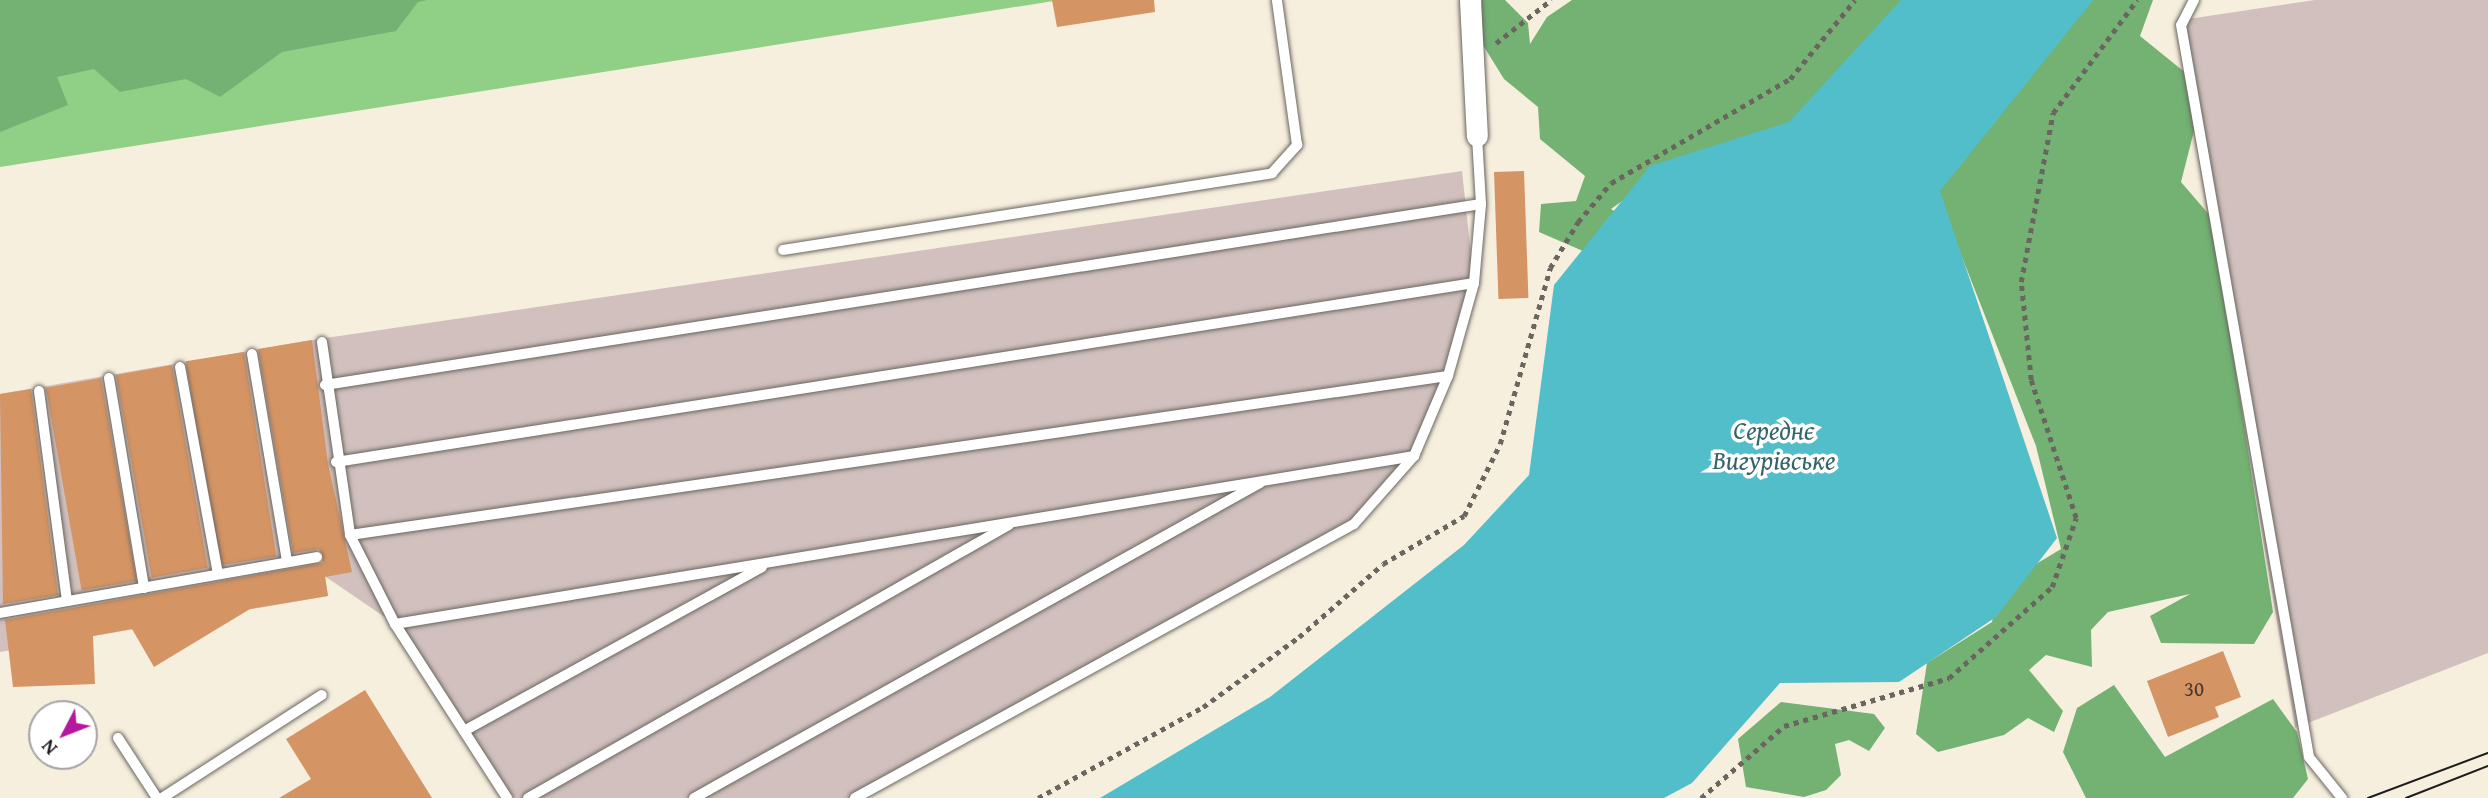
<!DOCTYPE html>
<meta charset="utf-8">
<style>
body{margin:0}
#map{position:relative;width:2488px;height:798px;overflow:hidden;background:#f7efde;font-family:"Gentium Book Plus",serif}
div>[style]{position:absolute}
.industrial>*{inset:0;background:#d1c0bd}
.green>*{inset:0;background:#8fcf86}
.forest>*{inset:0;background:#73b273}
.water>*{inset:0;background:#51beca}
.building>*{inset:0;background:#d59463;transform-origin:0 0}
.path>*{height:4.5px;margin-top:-2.25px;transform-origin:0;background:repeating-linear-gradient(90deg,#696660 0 5px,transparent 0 10px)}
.roads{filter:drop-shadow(0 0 2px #696660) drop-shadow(0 0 2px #696660)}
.service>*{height:10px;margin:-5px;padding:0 5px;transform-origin:5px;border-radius:5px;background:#fff}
.minor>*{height:21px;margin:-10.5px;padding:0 10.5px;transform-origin:10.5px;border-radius:10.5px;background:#fff}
.tram>*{height:2px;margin:-1px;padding:0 1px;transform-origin:1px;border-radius:1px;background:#1c1c1c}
span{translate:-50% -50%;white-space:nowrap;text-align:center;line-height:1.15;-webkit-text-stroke:7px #fff;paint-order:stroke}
.number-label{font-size:21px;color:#4a3a2e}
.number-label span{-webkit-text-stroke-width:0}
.water-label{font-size:26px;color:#34656a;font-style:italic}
.north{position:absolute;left:28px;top:700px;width:70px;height:70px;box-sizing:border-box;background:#fff;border:2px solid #a4a4a4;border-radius:50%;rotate:228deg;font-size:19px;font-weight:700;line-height:28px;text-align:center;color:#1c1c1c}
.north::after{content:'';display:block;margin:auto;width:24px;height:32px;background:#b5179e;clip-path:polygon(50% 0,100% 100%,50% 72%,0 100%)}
</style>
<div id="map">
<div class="industrial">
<div style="clip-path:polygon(2315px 0,2488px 0,2488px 653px,2295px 728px,2175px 21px)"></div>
<div style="clip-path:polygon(1462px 171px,1474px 283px,1448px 376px,1414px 456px,1354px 524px,855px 798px,507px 798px,395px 624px,326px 577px,324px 568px,328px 596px,0 652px,0 394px,312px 340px)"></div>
</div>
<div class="green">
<div style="clip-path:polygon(0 0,1060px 0,0 167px)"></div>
</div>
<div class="forest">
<div style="clip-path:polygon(0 0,427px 0,418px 2px,396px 31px,282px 52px,220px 97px,186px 79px,120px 92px,94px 69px,57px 77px,68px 105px,0 132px)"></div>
<div style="clip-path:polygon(1482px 0,1505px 0,1528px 23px,1530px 44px,1547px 17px,1572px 0,1910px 0,1879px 93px,1642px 187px,1611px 209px,1641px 227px,1613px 264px,1539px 232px,1541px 204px,1576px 201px,1585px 176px,1540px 139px,1538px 107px,1504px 79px,1478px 37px)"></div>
<div style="clip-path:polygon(2062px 0,2153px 0,2140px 36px,2187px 74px,2197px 119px,2181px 182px,2212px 218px,2273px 612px,2254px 644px,2161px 643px,2150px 616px,2190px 594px,2108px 612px,2091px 630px,2092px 667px,2046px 655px,2029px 670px,2063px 711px,2054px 732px,2028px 718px,2004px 735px,1938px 752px,1916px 734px,1927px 663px,1992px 622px,1998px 587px,2061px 549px,2036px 446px,1935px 188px)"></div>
<div style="clip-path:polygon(2114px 685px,2165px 757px,2273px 699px,2297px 732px,2308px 779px,2293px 798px,2086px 798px,2063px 752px,2077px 708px)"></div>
<div style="clip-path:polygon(1781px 702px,1874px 714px,1885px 728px,1869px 751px,1849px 740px,1835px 744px,1841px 775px,1826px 790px,1804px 797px,1746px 787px,1738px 739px)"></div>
</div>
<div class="water">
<div style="clip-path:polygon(1901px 0,2093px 0,1940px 191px,2057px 538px,1996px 617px,1899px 682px,1780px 683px,1692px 783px,1664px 798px,1100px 798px,1270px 697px,1464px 545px,1529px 475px,1554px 285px,1650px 166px,1789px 122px)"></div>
</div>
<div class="building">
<div style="clip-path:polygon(1052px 0,1154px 0,1155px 12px,1057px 27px)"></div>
<div style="left:1524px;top:171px;width:127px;height:30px;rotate:88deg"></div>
<div style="clip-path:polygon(312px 340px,328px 464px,352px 572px,325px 577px,328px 596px,250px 609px,154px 667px,132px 629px,93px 636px,95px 684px,13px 687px,5px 620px,323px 563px,319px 549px,293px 553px,258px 349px)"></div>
<div style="left:244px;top:352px;width:207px;height:59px;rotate:81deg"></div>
<div style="left:172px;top:365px;width:206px;height:57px;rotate:80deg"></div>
<div style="left:101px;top:378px;width:206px;height:56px;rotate:80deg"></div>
<div style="clip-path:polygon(31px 389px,58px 595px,3px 604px,0 394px)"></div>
<div style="clip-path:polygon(2223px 651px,2241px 697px,2215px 707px,2219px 717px,2168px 737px,2147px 681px)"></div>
<div style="clip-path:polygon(365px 690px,432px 798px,279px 798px,311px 779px,286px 739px)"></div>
</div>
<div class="path">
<div style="left:1496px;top:43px;width:70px;rotate:-38deg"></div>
<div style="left:1038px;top:798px;width:188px;rotate:-28.9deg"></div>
<div style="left:1203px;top:707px;width:119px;rotate:-36.1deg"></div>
<div style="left:1299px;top:637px;width:111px;rotate:-41deg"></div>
<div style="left:1383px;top:564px;width:94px;rotate:-30.7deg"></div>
<div style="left:1464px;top:516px;width:80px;rotate:-63.4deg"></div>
<div style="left:1500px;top:444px;width:183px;rotate:-74.1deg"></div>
<div style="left:1550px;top:268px;width:54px;rotate:-58.7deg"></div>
<div style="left:1578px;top:222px;width:51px;rotate:-49.8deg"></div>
<div style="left:1611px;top:183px;width:207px;rotate:-30.2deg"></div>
<div style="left:1790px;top:79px;width:102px;rotate:-50.6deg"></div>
<div style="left:1701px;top:798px;width:110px;rotate:-40.9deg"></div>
<div style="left:1784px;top:726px;width:172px;rotate:-16.2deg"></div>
<div style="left:1949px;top:678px;width:137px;rotate:-41.5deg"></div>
<div style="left:2052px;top:587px;width:73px;rotate:-70.8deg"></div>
<div style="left:2076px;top:518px;width:145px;rotate:-108.1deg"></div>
<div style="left:2031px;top:380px;width:99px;rotate:-95.8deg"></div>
<div style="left:2021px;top:282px;width:172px;rotate:-79.3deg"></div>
<div style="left:2053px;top:113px;width:141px;rotate:-53.4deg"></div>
</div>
<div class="roads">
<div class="service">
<div style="left:2194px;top:0;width:28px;rotate:117deg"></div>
<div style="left:2181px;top:25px;width:743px;rotate:80.08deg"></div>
<div style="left:2309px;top:757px;width:53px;rotate:51.2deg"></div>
<div style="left:783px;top:250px;width:495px;rotate:-8.9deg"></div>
<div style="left:1272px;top:173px;width:38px;rotate:-48deg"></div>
<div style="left:1297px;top:145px;width:146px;rotate:-97.9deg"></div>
<div style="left:322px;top:342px;width:195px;rotate:81.7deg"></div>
<div style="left:350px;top:535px;width:100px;rotate:63.2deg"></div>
<div style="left:395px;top:624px;width:207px;rotate:57.2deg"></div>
<div style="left:252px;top:354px;width:211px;rotate:80.4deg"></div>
<div style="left:180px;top:367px;width:210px;rotate:79.6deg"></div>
<div style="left:109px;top:378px;width:213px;rotate:80.5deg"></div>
<div style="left:325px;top:385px;width:1170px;rotate:-8.9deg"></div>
<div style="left:39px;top:391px;width:212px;rotate:82.4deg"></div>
<div style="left:336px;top:462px;width:1152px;rotate:-8.94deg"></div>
<div style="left:350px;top:535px;width:1109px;rotate:-8.24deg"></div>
<div style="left:0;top:613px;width:322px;rotate:-10deg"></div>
<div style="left:395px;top:624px;width:1033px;rotate:-9.36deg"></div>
<div style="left:464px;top:731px;width:340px;rotate:-28.8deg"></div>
<div style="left:118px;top:738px;width:72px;rotate:57deg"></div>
<div style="left:162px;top:798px;width:190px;rotate:-32.8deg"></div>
<div style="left:528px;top:798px;width:553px;rotate:-29.58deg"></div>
<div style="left:694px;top:798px;width:648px;rotate:-29.1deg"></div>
<div style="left:855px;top:798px;width:569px;rotate:-28.77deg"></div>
<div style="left:1354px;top:524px;width:91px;rotate:-48.6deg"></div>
<div style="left:1414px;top:456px;width:87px;rotate:-67deg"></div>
<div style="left:1448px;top:376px;width:97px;rotate:-74.4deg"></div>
<div style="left:1474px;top:283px;width:79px;rotate:-84.9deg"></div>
<div style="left:1481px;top:204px;width:68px;rotate:-93.4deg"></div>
</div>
<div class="minor">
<div style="left:1470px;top:0;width:136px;rotate:87.1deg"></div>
</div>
</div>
<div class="tram">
<div style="left:2368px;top:798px;width:128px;rotate:-20.6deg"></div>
<div style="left:2406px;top:798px;width:88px;rotate:-21.3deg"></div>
</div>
<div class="number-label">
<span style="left:2194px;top:689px">30</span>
</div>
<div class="water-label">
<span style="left:1774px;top:445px">Середнє<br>Вигурівське</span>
</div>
<div class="north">N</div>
</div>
